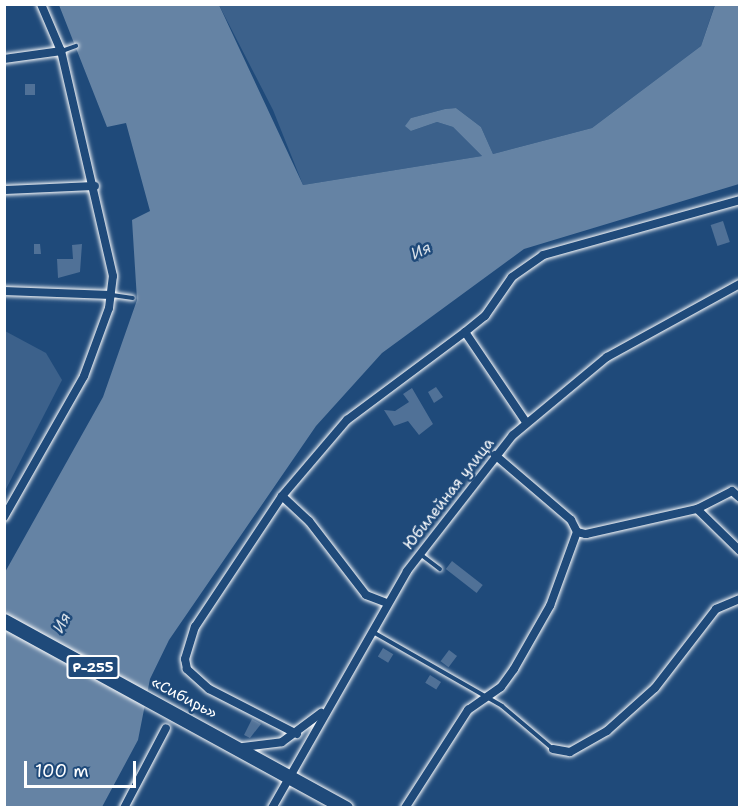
<!DOCTYPE html>
<meta charset="utf-8">
<style>
body{margin:0}
#map{position:relative;width:744px;height:812px;overflow:hidden;background:#1f4a7a;font-family:"Shantell Sans",sans-serif}
div>[style]{position:absolute}
.green>*{inset:0;background:#3c618b}
.water>*{inset:0;background:#6583a4}
.building>*{inset:0;background:#507197;transform-origin:0 0}
.roads{filter:drop-shadow(0 0 2px #fff) drop-shadow(0 0 2px #fff)}
.service>*{height:4px;margin:-2px;padding:0 2px;transform-origin:2px;border-radius:2px;background:#1f4a7a}
.minor>*{height:8px;margin:-4px;padding:0 4px;transform-origin:4px;border-radius:4px;background:#1f4a7a}
.trunk>*{height:14px;margin:-7px;padding:0 7px;transform-origin:7px;border-radius:7px;background:#1f4a7a}
span{translate:-50% -50%;white-space:nowrap;text-align:center;line-height:1.15;-webkit-text-stroke:5px #1f4a7a;paint-order:stroke}
.shield-label span{padding:2px 4px;background:#1f4a7a;border:2px solid;border-radius:4px;-webkit-text-stroke-width:0}
.shield-label{font-size:14px;color:#fff;font-weight:700}
.street-label{font-size:15px;color:#fff}
.water-label{font-size:16px;color:#d8e0e8;font-style:italic}
.frame{position:absolute;inset:0;border:6px solid #fff;pointer-events:none}
.scale{position:absolute;left:24px;top:761px;width:112px;height:27px;box-sizing:border-box;border:3px solid #fff;border-top:0;padding-left:8px;font-size:18px;line-height:21px;white-space:nowrap;color:#fff;-webkit-text-stroke:4px #1f4a7a;paint-order:stroke}
</style>
<div id="map">
<div class="green">
<div style="clip-path:polygon(715px 4px,701px 46px,592px 128px,493px 154px,481px 127px,456px 108px,445px 109px,411px 118px,411px 131px,437px 122px,453px 127px,482px 156px,303px 185px,273px 110px,219px 5px)"></div>
<div style="clip-path:polygon(5px 331px,46px 353px,62px 380px,5px 491px)"></div>
</div>
<div class="water">
<div style="clip-path:polygon(59px 5px,219px 5px,303px 185px,482px 156px,453px 127px,437px 122px,411px 131px,405px 126px,411px 118px,445px 109px,456px 108px,481px 127px,493px 154px,592px 128px,701px 46px,715px 5px,739px 5px,739px 184px,524px 249px,382px 353px,316px 426px,169px 640px,150px 679px,138px 740px,102px 807px,5px 807px,4px 574px,103px 397px,137px 300px,132px 220px,150px 211px,126px 123px,107px 127px)"></div>
</div>
<div class="building">
<div style="left:25px;top:84px;width:10px;height:11px"></div>
<div style="left:723px;top:221px;width:22px;height:13px;rotate:72deg"></div>
<div style="clip-path:polygon(34px 244px,40px 244px,41px 254px,34px 254px)"></div>
<div style="clip-path:polygon(82px 244px,80px 272px,58px 278px,57px 259px,73px 259px,72px 245px)"></div>
<div style="clip-path:polygon(436px 387px,443px 397px,434px 403px,428px 392px)"></div>
<div style="clip-path:polygon(412px 388px,433px 424px,419px 435px,408px 421px,394px 426px,384px 410px,395px 411px,409px 402px,403px 394px)"></div>
<div style="left:452px;top:561px;width:39px;height:10px;rotate:38deg"></div>
<div style="left:383px;top:648px;width:12px;height:10px;rotate:31deg"></div>
<div style="left:449px;top:650px;width:10px;height:14px;rotate:37deg"></div>
<div style="left:430px;top:675px;width:13px;height:9px;rotate:32deg"></div>
<div style="clip-path:polygon(252px 719px,261px 724px,250px 738px,244px 735px)"></div>
</div>
<div class="roads">
<div class="service">
<div style="left:62px;top:51px;width:15px;rotate:-20deg"></div>
<div style="left:112px;top:295px;width:21px;rotate:8deg"></div>
<div style="left:420px;top:554px;width:25px;rotate:37deg"></div>
<div style="left:373px;top:632px;width:149px;rotate:29.8deg"></div>
<div style="left:502px;top:706px;width:67px;rotate:40.1deg"></div>
</div>
<div class="minor">
<div style="left:4px;top:59px;width:58px;rotate:-8deg"></div>
<div style="left:4px;top:190px;width:91px;rotate:-2.5deg"></div>
<div style="left:4px;top:291px;width:107px;rotate:2.1deg"></div>
<div style="left:465px;top:332px;width:109px;rotate:55.9deg"></div>
<div style="left:495px;top:455px;width:100px;rotate:40.5deg"></div>
<div style="left:571px;top:520px;width:13px;rotate:63deg"></div>
<div style="left:577px;top:532px;width:9px;rotate:13deg"></div>
<div style="left:586px;top:534px;width:114px;rotate:-12.7deg"></div>
<div style="left:697px;top:509px;width:39px;rotate:-27deg"></div>
<div style="left:732px;top:491px;width:11px;rotate:41deg"></div>
<div style="left:282px;top:496px;width:37px;rotate:43deg"></div>
<div style="left:309px;top:521px;width:93px;rotate:52.4deg"></div>
<div style="left:366px;top:595px;width:22px;rotate:21deg"></div>
<div style="left:697px;top:509px;width:60px;rotate:44.3deg"></div>
<div style="left:4px;top:517px;width:162px;rotate:-60.4deg"></div>
<div style="left:84px;top:376px;width:72px;rotate:-69.8deg"></div>
<div style="left:109px;top:308px;width:32px;rotate:-83deg"></div>
<div style="left:113px;top:276px;width:231px;rotate:-103deg"></div>
<div style="left:61px;top:51px;width:51px;rotate:-113.1deg"></div>
<div style="left:297px;top:734px;width:99px;rotate:-152.9deg"></div>
<div style="left:209px;top:689px;width:30px;rotate:-138deg"></div>
<div style="left:187px;top:669px;width:10px;rotate:-101deg"></div>
<div style="left:185px;top:659px;width:34px;rotate:-73deg"></div>
<div style="left:195px;top:627px;width:157px;rotate:-56.4deg"></div>
<div style="left:282px;top:496px;width:100px;rotate:-49.5deg"></div>
<div style="left:347px;top:420px;width:147px;rotate:-36.7deg"></div>
<div style="left:465px;top:332px;width:26px;rotate:-39deg"></div>
<div style="left:485px;top:316px;width:47px;rotate:-55.3deg"></div>
<div style="left:512px;top:277px;width:38px;rotate:-35deg"></div>
<div style="left:543px;top:255px;width:205px;rotate:-15.6deg"></div>
<div style="left:243px;top:747px;width:39px;rotate:-7deg"></div>
<div style="left:282px;top:742px;width:49px;rotate:-36.6deg"></div>
<div style="left:553px;top:749px;width:17px;rotate:10deg"></div>
<div style="left:570px;top:752px;width:43px;rotate:-29.6deg"></div>
<div style="left:607px;top:731px;width:64px;rotate:-41.9deg"></div>
<div style="left:655px;top:688px;width:100px;rotate:-52.3deg"></div>
<div style="left:716px;top:609px;width:26px;rotate:-23deg"></div>
<div style="left:124px;top:808px;width:90px;rotate:-62.3deg"></div>
<div style="left:272px;top:808px;width:273px;rotate:-60.3deg"></div>
<div style="left:407px;top:571px;width:172px;rotate:-52.1deg"></div>
<div style="left:513px;top:435px;width:122px;rotate:-39.7deg"></div>
<div style="left:607px;top:357px;width:152px;rotate:-28.8deg"></div>
<div style="left:405px;top:808px;width:117px;rotate:-57.3deg"></div>
<div style="left:468px;top:710px;width:40px;rotate:-34.9deg"></div>
<div style="left:501px;top:687px;width:22px;rotate:-54deg"></div>
<div style="left:514px;top:669px;width:73px;rotate:-60.3deg"></div>
<div style="left:550px;top:606px;width:79px;rotate:-70deg"></div>
</div>
<div class="trunk">
<div style="left:4px;top:621px;width:390px;rotate:28.7deg"></div>
</div>
</div>
<div class="shield-label">
<span style="left:93px;top:667px">Р-255</span>
</div>
<div class="street-label">
<span style="left:449px;top:494px;rotate:-52deg">Юбилейная улица</span>
<span style="left:184px;top:698px;rotate:28deg">«Сибирь»</span>
</div>
<div class="water-label">
<span style="left:421px;top:251px;rotate:-25deg">Ия</span>
<span style="left:62px;top:623px;rotate:-63deg">Ия</span>
</div>
<div class="frame"></div>
<div class="scale">100 m</div>
</div>
